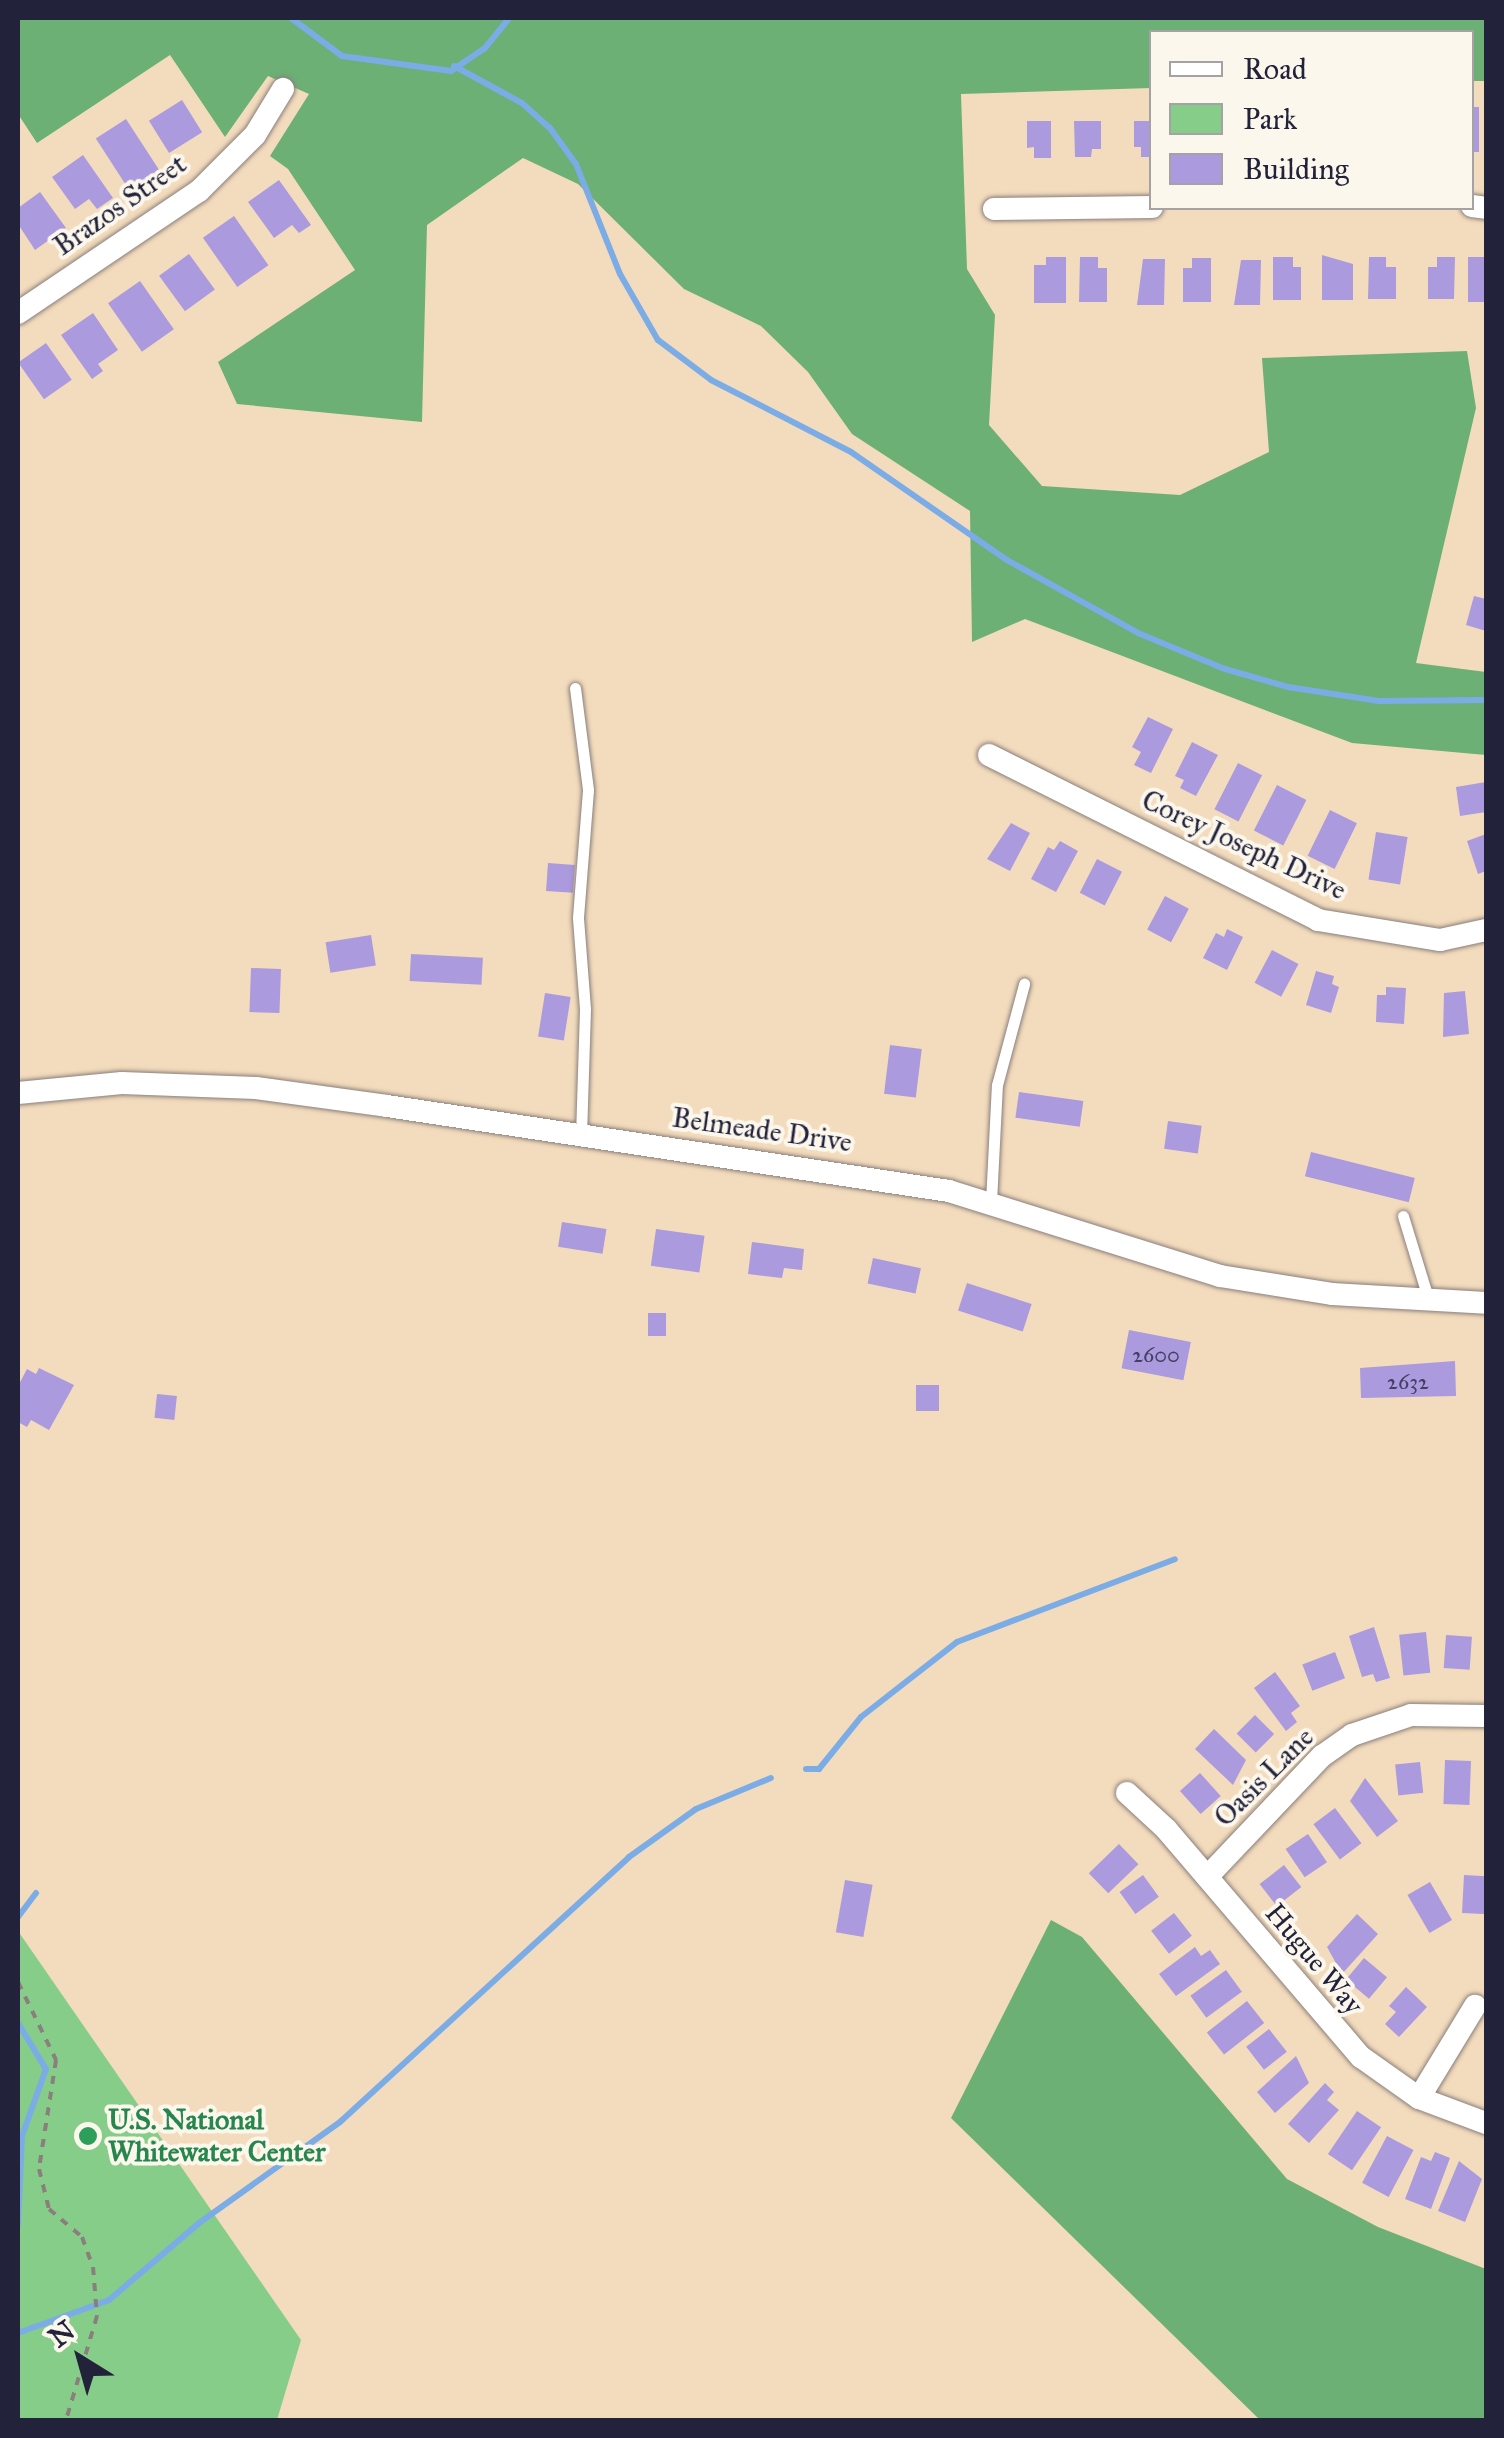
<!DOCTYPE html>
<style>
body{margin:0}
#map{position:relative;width:1504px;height:2438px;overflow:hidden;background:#f3dcbd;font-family:"IM FELL Great Primer",serif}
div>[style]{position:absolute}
.green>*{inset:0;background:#85cd89}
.forest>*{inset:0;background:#6cb075}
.stream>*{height:6px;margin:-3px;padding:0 3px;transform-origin:3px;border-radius:3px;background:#7cace6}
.building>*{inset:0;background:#ab9add;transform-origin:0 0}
.path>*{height:4px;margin-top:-2px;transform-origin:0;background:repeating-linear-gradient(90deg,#8a7f7c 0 8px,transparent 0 16px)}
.roads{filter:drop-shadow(0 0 2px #8a7f7c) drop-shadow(0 0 2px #8a7f7c)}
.service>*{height:11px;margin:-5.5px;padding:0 5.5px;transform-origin:5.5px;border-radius:5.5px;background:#fff}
.minor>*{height:22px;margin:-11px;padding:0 11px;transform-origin:11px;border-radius:11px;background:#fff}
.dots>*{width:28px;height:28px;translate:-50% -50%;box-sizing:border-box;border:5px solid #fbf7ec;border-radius:50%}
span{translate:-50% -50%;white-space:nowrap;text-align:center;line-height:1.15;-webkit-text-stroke:8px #fbf7ec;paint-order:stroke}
.number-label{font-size:22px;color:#444064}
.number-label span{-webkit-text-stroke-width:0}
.street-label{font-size:28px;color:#22223b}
.leisure-label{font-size:28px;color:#27864d;font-weight:700}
.left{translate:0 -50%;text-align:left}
.frame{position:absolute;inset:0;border:20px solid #22223b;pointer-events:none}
.legend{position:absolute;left:1149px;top:30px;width:325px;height:180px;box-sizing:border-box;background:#fbf7ec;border:2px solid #a4a2a5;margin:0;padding:12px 18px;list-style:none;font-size:30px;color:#22223b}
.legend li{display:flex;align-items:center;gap:20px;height:50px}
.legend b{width:50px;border:2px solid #a4a2a5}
.north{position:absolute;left:30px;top:2308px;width:100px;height:100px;-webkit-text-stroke:8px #fbf7ec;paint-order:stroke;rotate:323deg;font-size:28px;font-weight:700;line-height:40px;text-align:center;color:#22223b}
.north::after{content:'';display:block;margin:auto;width:35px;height:45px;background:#22223b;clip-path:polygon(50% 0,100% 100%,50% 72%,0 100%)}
</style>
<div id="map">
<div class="green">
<div style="clip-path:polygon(18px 1931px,301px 2340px,277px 2420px,18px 2420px)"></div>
</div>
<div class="forest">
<div style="clip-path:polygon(18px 18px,1486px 18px,1486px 81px,1472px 81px,1472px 32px,1152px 32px,1151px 88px,961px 94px,967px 269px,995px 315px,989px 425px,1042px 486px,1180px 495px,1269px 452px,1262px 358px,1467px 351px,1476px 408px,1416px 663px,1486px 672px,1486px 755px,1352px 743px,1025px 619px,972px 642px,970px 511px,852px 434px,808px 372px,761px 326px,684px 289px,578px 184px,523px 158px,427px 225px,422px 422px,237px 404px,218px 362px,355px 270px,288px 169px,270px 156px,309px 94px,268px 76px,225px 137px,170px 55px,37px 143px,18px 114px)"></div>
<div style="clip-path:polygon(1051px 1920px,1082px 1937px,1287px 2179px,1378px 2227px,1486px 2269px,1486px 2420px,1260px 2420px,951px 2118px)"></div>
</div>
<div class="stream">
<div style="left:291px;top:18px;width:64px;rotate:36.7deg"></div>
<div style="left:342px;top:56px;width:110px;rotate:7.8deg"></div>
<div style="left:451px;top:71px;width:41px;rotate:-34.1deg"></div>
<div style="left:485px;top:48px;width:38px;rotate:-51deg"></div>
<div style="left:454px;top:66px;width:77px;rotate:28.6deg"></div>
<div style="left:522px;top:103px;width:38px;rotate:42deg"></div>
<div style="left:550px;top:128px;width:44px;rotate:54.2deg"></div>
<div style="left:576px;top:164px;width:118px;rotate:68.2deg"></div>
<div style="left:620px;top:274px;width:76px;rotate:60.1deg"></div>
<div style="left:658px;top:340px;width:66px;rotate:37deg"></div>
<div style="left:711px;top:380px;width:157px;rotate:27.2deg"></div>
<div style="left:851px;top:452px;width:190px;rotate:34.7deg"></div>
<div style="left:1007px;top:560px;width:150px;rotate:29.1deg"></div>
<div style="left:1138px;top:633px;width:94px;rotate:22.5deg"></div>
<div style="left:1225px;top:669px;width:66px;rotate:15.9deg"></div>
<div style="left:1288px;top:687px;width:92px;rotate:8.7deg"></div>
<div style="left:1379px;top:701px;width:107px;rotate:-0.5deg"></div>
<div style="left:806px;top:1769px;width:13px"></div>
<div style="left:819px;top:1769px;width:67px;rotate:-51.1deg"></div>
<div style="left:861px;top:1717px;width:122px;rotate:-38deg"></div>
<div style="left:957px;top:1642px;width:233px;rotate:-20.8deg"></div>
<div style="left:18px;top:1917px;width:30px;rotate:-53deg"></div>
<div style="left:18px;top:2023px;width:54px;rotate:58.7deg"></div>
<div style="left:46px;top:2069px;width:71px;rotate:109.7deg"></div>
<div style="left:22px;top:2136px;width:89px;rotate:92.6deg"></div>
<div style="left:18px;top:2333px;width:97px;rotate:-19.9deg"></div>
<div style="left:109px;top:2300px;width:118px;rotate:-40.5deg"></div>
<div style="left:199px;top:2223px;width:173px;rotate:-35.6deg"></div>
<div style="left:340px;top:2122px;width:392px;rotate:-42.5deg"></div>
<div style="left:629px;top:1857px;width:82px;rotate:-35.6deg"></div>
<div style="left:696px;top:1809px;width:81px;rotate:-22.5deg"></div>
</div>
<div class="building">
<div style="left:182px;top:100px;width:38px;height:39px;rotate:58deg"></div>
<div style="left:1472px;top:107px;width:7px;height:45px"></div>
<div style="left:126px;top:119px;width:63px;height:36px;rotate:57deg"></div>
<div style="clip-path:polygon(1027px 121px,1051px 121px,1051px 158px,1034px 158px,1034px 147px,1027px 148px)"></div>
<div style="clip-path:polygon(1074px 121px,1101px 121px,1101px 149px,1092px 149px,1091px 157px,1075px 157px)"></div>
<div style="clip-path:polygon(1134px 121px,1152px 121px,1152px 157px,1141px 157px,1141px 147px,1134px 147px)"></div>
<div style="clip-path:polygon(83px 155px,113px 198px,97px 209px,89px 199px,75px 209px,52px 177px)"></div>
<div style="clip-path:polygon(279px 180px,311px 225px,299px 233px,292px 225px,274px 238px,248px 202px)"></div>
<div style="clip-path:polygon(40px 192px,66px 228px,35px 250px,18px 224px,18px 208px)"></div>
<div style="left:234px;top:216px;width:60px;height:38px;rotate:55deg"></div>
<div style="left:189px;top:254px;width:44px;height:37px;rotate:54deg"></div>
<div style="clip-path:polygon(1322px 255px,1353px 264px,1353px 300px,1322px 300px)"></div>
<div style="clip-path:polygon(1046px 257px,1066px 257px,1066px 303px,1034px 303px,1034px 265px,1046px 265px)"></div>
<div style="clip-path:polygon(1080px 257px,1098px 257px,1098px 268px,1107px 268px,1107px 302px,1079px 302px)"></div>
<div style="clip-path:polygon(1273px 257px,1293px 257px,1293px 267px,1301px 267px,1301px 300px,1273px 300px)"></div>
<div style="clip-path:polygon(1369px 257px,1386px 257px,1386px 267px,1396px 267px,1396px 299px,1368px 299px)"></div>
<div style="clip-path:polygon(1437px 257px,1455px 257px,1454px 299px,1428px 299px,1428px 267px,1437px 267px)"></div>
<div style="left:1468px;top:257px;width:17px;height:45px"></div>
<div style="clip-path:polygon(1192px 258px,1211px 258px,1211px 302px,1183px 302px,1183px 268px,1192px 268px)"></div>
<div style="clip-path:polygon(1143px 259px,1165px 259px,1164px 305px,1137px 305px)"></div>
<div style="clip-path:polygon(1241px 260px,1261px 260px,1260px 305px,1234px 305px)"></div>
<div style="left:140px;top:281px;width:59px;height:39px;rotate:55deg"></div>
<div style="clip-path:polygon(93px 313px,118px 350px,98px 364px,103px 371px,92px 379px,61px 335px)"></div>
<div style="left:46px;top:343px;width:45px;height:34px;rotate:55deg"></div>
<div style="clip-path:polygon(1474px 596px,1486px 599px,1486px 631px,1466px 625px)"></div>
<div style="clip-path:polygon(1148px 717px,1173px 729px,1151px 773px,1134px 765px,1141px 752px,1132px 747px)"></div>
<div style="clip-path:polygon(1192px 742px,1218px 755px,1196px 796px,1180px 788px,1184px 780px,1175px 776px)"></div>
<div style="left:1238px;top:763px;width:27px;height:52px;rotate:27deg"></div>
<div style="clip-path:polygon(1486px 782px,1486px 812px,1460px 816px,1456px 787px)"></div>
<div style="left:1277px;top:785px;width:33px;height:51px;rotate:27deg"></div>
<div style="left:1330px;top:810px;width:30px;height:51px;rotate:26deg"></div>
<div style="clip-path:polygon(1011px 823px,1030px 833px,1010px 871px,987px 859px)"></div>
<div style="left:1376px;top:832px;width:32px;height:48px;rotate:9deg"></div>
<div style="clip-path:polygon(1486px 834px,1486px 871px,1478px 874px,1467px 841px)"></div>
<div style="clip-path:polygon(1060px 841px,1078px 851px,1056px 892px,1031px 879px,1048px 847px,1054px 850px)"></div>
<div style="left:1097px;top:859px;width:28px;height:38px;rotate:27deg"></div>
<div style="left:548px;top:863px;width:27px;height:28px;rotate:4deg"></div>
<div style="left:1165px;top:896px;width:27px;height:38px;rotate:28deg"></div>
<div style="clip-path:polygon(1227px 929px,1243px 937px,1227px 970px,1203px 958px,1216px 933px,1224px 937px)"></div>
<div style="left:371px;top:935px;width:31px;height:46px;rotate:81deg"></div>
<div style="left:1272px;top:950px;width:30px;height:37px;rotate:28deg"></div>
<div style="left:411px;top:954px;width:72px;height:27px;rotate:3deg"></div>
<div style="left:251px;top:968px;width:30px;height:44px;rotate:2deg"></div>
<div style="clip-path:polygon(1316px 971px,1334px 976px,1332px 984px,1339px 987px,1331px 1013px,1306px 1005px)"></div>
<div style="clip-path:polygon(1386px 987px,1406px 988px,1404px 1024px,1376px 1022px,1377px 995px,1386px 995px)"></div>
<div style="clip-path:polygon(1465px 991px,1469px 1034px,1443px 1037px,1444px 993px)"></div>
<div style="left:545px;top:993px;width:26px;height:44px;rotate:9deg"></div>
<div style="left:890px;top:1045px;width:32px;height:49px;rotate:7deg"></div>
<div style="left:1019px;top:1092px;width:65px;height:26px;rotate:8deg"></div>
<div style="left:1168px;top:1121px;width:34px;height:28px;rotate:8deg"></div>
<div style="left:1311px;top:1152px;width:107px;height:25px;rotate:14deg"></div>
<div style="left:562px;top:1222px;width:45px;height:25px;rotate:9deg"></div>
<div style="left:656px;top:1229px;width:49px;height:37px;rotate:8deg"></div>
<div style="clip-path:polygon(752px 1242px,804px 1249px,802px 1270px,784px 1268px,782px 1278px,748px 1274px)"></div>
<div style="left:873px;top:1258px;width:49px;height:26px;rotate:12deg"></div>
<div style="left:967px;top:1283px;width:68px;height:29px;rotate:18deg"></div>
<div style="left:666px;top:1313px;width:23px;height:18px;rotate:90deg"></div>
<div style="left:1129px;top:1330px;width:63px;height:39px;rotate:11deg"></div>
<div style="clip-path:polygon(1455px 1361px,1456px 1396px,1361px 1398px,1360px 1368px)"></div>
<div style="clip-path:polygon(39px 1368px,74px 1385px,49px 1430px,31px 1420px,27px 1427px,18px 1422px,18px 1386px,27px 1369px,36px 1374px)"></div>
<div style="left:916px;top:1385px;width:23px;height:26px"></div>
<div style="left:157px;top:1394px;width:20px;height:24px;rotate:6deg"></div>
<div style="clip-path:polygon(1374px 1627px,1390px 1678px,1376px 1682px,1373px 1674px,1362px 1677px,1349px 1636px)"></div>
<div style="left:1426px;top:1632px;width:41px;height:27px;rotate:84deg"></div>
<div style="left:1446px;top:1635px;width:26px;height:33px;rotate:4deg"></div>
<div style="left:1335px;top:1652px;width:28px;height:35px;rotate:69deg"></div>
<div style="clip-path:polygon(1275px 1672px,1300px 1706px,1291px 1713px,1297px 1722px,1286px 1731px,1254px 1688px)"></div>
<div style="left:1255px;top:1715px;width:27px;height:26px;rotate:45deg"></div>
<div style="clip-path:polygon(1214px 1729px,1246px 1760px,1233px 1785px,1195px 1749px)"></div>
<div style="left:1445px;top:1760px;width:26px;height:44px;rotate:2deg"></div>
<div style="left:1420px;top:1762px;width:31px;height:25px;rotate:84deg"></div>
<div style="left:1200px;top:1773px;width:31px;height:27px;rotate:48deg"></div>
<div style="clip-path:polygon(1365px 1778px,1398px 1821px,1377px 1837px,1350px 1801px)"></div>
<div style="left:1335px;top:1808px;width:44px;height:27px;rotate:53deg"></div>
<div style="left:1308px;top:1834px;width:34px;height:27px;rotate:56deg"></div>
<div style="left:1119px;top:1844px;width:28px;height:42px;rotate:46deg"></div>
<div style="left:1284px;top:1865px;width:28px;height:31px;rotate:52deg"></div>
<div style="left:1143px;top:1875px;width:27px;height:29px;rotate:54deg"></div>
<div style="left:1464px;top:1875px;width:22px;height:38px;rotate:3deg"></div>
<div style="left:845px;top:1880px;width:28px;height:53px;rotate:10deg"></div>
<div style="left:1430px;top:1882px;width:44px;height:26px;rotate:60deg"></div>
<div style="left:1174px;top:1913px;width:29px;height:29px;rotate:52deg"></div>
<div style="clip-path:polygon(1357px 1914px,1378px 1934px,1342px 1974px,1327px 1947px)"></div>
<div style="clip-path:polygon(1195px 1947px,1201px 1956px,1210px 1950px,1220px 1964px,1176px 1996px,1159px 1974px)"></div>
<div style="left:1364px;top:1958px;width:30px;height:28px;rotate:40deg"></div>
<div style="left:1226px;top:1970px;width:27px;height:44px;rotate:54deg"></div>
<div style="clip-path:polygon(1406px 1987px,1427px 2007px,1399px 2037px,1385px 2024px,1396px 2012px,1389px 2006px)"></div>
<div style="left:1247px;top:2001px;width:28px;height:51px;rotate:52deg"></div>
<div style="left:1269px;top:2029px;width:29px;height:29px;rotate:52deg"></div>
<div style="clip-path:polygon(1296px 2056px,1309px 2083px,1275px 2113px,1257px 2092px)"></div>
<div style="clip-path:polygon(1325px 2083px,1334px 2092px,1327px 2100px,1339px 2110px,1309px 2143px,1288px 2124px)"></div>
<div style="left:1357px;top:2111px;width:29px;height:52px;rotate:34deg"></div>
<div style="left:1387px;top:2136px;width:30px;height:53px;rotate:28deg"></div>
<div style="clip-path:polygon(1435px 2152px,1450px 2158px,1431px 2209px,1405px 2199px,1421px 2157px,1431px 2161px)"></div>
<div style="clip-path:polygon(1459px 2161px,1482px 2179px,1465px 2222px,1438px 2211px)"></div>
</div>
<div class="path">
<div style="left:18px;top:1982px;width:87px;rotate:64deg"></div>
<div style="left:56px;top:2060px;width:110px;rotate:98.9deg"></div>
<div style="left:39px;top:2169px;width:41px;rotate:76deg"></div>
<div style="left:49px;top:2209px;width:43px;rotate:40.3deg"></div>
<div style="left:82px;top:2237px;width:32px;rotate:70deg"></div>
<div style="left:93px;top:2267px;width:49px;rotate:85.3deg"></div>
<div style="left:97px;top:2316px;width:109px;rotate:106.6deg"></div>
</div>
<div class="roads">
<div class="service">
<div style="left:575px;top:688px;width:103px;rotate:82.7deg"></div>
<div style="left:588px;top:790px;width:128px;rotate:94.5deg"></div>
<div style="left:578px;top:918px;width:91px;rotate:85.6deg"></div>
<div style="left:585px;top:1009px;width:125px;rotate:91.8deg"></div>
<div style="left:991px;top:1202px;width:117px;rotate:-87.1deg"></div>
<div style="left:997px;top:1085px;width:105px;rotate:-75deg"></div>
<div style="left:1403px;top:1216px;width:89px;rotate:73deg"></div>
</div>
<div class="minor">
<div style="left:1472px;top:206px;width:14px;rotate:8deg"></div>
<div style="left:994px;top:209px;width:158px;rotate:-0.7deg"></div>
<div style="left:18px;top:313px;width:218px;rotate:-34deg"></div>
<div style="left:199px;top:191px;width:79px;rotate:-45deg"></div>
<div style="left:255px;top:135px;width:54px;rotate:-58.7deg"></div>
<div style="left:989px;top:755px;width:368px;rotate:26.6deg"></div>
<div style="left:1318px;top:920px;width:124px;rotate:9.3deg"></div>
<div style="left:1440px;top:940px;width:47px;rotate:-12.3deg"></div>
<div style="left:18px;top:1093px;width:104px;rotate:-5.5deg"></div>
<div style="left:122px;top:1083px;width:134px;rotate:2.1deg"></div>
<div style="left:256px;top:1088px;width:132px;rotate:7.8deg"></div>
<div style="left:387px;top:1106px;width:568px;rotate:8.6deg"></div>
<div style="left:949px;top:1191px;width:284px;rotate:17.4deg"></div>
<div style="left:1220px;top:1276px;width:113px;rotate:9.1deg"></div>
<div style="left:1332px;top:1294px;width:154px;rotate:3.3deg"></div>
<div style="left:1127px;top:1793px;width:53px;rotate:42.7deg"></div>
<div style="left:1166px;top:1829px;width:300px;rotate:49.5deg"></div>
<div style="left:1361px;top:2057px;width:71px;rotate:35.3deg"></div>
<div style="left:1419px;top:2098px;width:72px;rotate:20.5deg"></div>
<div style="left:1207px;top:1877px;width:167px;rotate:-46.5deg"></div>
<div style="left:1322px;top:1756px;width:37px;rotate:-35deg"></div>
<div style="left:1352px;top:1735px;width:62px;rotate:-18.7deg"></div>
<div style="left:1411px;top:1715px;width:75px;rotate:0.8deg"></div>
<div style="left:1419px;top:2098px;width:108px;rotate:-58.7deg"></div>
</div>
</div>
<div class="dots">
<div style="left:88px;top:2136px;background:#2e9e5b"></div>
</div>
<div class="number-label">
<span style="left:1156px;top:1355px">2600</span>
<span style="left:1408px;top:1382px">2632</span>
</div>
<div class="street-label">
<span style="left:120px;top:205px;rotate:-35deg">Brazos Street</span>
<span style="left:1244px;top:845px;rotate:25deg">Corey Joseph Drive</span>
<span style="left:762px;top:1130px;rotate:8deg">Belmeade Drive</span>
<span style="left:1264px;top:1777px;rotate:-45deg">Oasis Lane</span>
<span style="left:1314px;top:1959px;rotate:50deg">Hugue Way</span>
</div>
<div class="leisure-label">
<span class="left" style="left:108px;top:2136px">U.S. National<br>Whitewater Center</span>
</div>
<div class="frame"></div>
<ul class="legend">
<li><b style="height:12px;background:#fff"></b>Road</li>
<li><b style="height:28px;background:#85cd89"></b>Park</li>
<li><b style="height:28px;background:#ab9add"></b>Building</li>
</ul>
<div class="north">N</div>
</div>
